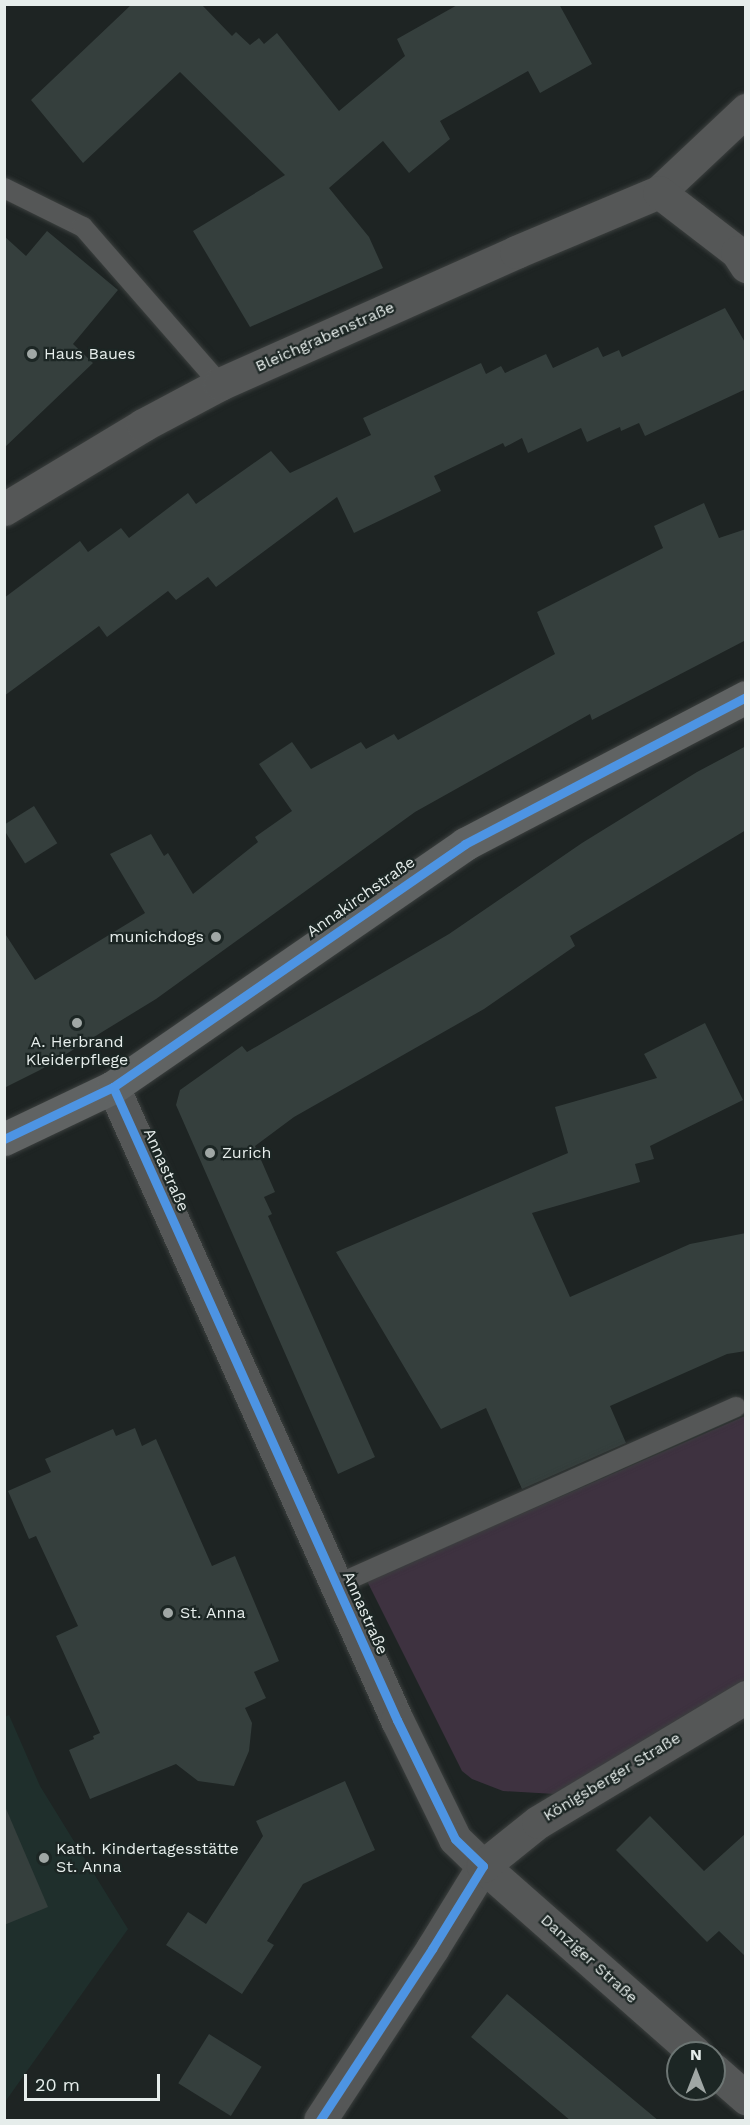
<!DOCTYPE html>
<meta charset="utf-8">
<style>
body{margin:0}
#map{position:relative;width:750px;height:2125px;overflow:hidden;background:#1e2423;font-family:"Work Sans",sans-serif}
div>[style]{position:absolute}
.built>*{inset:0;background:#1f2f2c}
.green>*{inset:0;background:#3e3240}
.building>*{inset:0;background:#353f3d;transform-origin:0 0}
.roads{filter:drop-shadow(0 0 2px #3b3f3e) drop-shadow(0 0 2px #3b3f3e)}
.lane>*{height:20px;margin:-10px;padding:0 10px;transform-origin:10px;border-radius:10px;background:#555757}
.street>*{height:33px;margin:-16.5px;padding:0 16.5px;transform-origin:16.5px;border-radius:16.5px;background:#555757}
.secondary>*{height:33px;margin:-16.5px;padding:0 16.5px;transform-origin:16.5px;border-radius:16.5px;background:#606363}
.cycleway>*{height:9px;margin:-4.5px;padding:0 4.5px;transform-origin:4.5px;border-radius:4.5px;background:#4d94e3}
.dots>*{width:16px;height:16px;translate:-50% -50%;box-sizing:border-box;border:3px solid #1c2624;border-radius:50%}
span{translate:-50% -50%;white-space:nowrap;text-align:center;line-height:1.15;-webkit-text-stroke:4.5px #1c2624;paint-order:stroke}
.street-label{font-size:16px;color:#e6edeb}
.poi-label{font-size:16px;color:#e6edeb}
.left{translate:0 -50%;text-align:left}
.right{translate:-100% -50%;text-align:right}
.frame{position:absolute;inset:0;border:6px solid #e6edeb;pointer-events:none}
.north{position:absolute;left:666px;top:2041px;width:60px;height:60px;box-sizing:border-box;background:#1c2624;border:2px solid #6d7674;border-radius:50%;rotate:0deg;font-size:16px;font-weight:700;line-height:24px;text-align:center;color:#e6edeb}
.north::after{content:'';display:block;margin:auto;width:21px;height:27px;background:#a0a7a5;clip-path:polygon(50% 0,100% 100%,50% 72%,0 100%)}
.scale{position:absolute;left:24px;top:2074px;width:136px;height:27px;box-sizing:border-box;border:3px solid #e6edeb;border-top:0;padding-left:8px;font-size:18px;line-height:21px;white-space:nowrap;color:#e6edeb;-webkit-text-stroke:4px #1c2624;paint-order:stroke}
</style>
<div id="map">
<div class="built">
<div style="clip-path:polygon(9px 1715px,40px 1786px,128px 1929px,5px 2102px,4px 1717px)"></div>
</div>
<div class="green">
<div style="clip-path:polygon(745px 1416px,745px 1680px,555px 1794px,503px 1791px,472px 1779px,462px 1771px,367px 1581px)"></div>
</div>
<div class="building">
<div style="clip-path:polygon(132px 4px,201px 4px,232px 36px,236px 32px,250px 45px,259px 38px,264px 44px,277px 33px,339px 111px,405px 56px,397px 39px,459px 4px,559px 4px,592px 64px,540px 93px,528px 71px,440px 121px,450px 139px,409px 173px,383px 141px,329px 188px,369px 237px,383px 268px,250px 327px,193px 231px,285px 175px,180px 72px,83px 163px,31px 100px)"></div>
<div style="clip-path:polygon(47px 231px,118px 290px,73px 344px,93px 363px,4px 448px,4px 236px,26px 256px)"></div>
<div style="clip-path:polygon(725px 308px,746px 344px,746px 389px,645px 436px,639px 423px,621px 431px,620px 427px,587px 442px,581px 428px,528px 453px,522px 438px,505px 447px,503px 443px,434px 476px,441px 491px,354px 533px,337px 497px,216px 587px,208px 577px,176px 600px,168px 591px,107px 637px,99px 626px,4px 696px,4px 598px,80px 541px,88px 552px,121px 528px,129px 538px,188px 493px,196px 504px,271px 451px,290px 473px,371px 435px,363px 418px,481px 363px,486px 374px,501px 366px,505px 373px,546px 354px,553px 368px,598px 347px,603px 357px,619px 350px,622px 357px)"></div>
<div style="clip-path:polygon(704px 503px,719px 538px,746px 529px,746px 640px,592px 720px,590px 714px,415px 812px,156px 999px,40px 1070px,4px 1088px,4px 932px,35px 980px,145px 913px,110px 854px,151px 834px,164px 856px,168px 853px,193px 894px,258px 842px,255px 837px,292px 811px,259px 764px,292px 742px,311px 769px,361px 742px,366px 749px,394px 734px,398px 740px,555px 654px,537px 612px,663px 548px,654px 526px)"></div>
<div style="clip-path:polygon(746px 746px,746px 830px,570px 936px,575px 946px,484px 1009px,294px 1117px,255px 1146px,275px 1192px,264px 1197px,272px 1214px,268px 1216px,375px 1457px,338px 1474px,176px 1105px,180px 1090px,242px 1046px,247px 1052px,449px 934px,582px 843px,697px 772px)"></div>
<div style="left:34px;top:806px;width:44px;height:38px;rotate:58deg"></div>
<div style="clip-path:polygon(705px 1023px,743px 1100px,650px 1146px,654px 1159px,635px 1164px,640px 1182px,532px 1213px,570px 1297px,690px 1244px,746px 1233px,746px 1351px,727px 1354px,610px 1406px,626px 1443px,522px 1489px,486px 1408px,441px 1429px,336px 1252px,568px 1153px,555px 1107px,657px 1078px,644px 1054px)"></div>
<div style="clip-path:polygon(135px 1428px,142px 1446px,156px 1439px,212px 1566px,235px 1556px,279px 1661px,254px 1672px,266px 1698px,245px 1708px,252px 1723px,249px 1751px,234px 1786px,198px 1781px,176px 1764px,90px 1799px,69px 1750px,94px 1739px,93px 1736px,100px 1733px,56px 1636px,78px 1626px,36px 1536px,29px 1539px,8px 1491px,51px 1472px,45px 1459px,113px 1429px,116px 1436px)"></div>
<div style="clip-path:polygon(345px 1781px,375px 1850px,303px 1884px,267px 1941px,274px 1945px,242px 1994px,166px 1945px,188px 1912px,206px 1924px,263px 1836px,256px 1821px)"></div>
<div style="clip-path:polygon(4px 1804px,48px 1907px,4px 1925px)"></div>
<div style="clip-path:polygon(650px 1816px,704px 1871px,746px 1833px,746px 1957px,719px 1931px,707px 1942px,616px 1850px)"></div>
<div style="clip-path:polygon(507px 1994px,605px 2076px,659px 2121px,571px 2121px,471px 2037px)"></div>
<div style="left:209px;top:2034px;width:62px;height:58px;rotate:32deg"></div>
</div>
<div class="roads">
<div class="lane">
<div style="left:4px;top:188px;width:88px;rotate:26.3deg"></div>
<div style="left:83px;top:227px;width:208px;rotate:48.9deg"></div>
<div style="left:336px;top:1585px;width:438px;rotate:-24deg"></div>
</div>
<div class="street">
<div style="left:659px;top:192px;width:120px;rotate:-43.3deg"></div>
<div style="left:4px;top:509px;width:162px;rotate:-31.1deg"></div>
<div style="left:143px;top:425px;width:87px;rotate:-28deg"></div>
<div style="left:220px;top:384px;width:324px;rotate:-24deg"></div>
<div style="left:516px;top:252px;width:155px;rotate:-22.8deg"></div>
<div style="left:659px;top:192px;width:98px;rotate:37.6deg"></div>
<div style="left:737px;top:252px;width:17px;rotate:57deg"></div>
<div style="left:113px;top:1087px;width:694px;rotate:65.84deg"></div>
<div style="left:397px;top:1720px;width:132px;rotate:64deg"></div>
<div style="left:455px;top:1839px;width:39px;rotate:44deg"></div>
<div style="left:483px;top:1866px;width:97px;rotate:121.6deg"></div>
<div style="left:432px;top:1949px;width:204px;rotate:123.2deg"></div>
<div style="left:695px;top:2053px;width:283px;rotate:-138.6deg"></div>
<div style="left:483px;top:1866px;width:70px;rotate:-38.7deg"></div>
<div style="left:538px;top:1822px;width:243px;rotate:-31deg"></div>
<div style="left:714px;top:2070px;width:43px;rotate:41.2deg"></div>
</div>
<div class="secondary">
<div style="left:4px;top:1139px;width:121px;rotate:-25.5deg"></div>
<div style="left:113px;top:1087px;width:428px;rotate:-34.6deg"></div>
<div style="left:465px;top:844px;width:317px;rotate:-27.6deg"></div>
</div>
</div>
<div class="cycleway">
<div style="left:113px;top:1087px;width:694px;rotate:65.84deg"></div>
<div style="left:397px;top:1720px;width:132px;rotate:64deg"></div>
<div style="left:455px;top:1839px;width:39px;rotate:44deg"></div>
<div style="left:483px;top:1866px;width:97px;rotate:121.6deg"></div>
<div style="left:432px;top:1949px;width:204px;rotate:123.2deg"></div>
<div style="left:4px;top:1139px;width:121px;rotate:-25.5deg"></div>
<div style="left:113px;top:1087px;width:428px;rotate:-34.6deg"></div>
<div style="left:465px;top:844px;width:317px;rotate:-27.6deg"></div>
</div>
<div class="dots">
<div style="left:32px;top:354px;background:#a0a7a5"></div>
<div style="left:216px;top:937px;background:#a0a7a5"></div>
<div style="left:77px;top:1023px;background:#a0a7a5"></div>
<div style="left:210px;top:1153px;background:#a0a7a5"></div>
<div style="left:168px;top:1613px;background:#a0a7a5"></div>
<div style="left:44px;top:1858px;background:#a0a7a5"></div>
</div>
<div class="street-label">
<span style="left:325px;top:337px;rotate:-24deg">Bleichgrabenstraße</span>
<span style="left:361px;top:897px;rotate:-35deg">Annakirchstraße</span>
<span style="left:166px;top:1170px;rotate:66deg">Annastraße</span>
<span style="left:365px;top:1613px;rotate:66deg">Annastraße</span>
<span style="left:612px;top:1777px;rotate:-31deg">Königsberger Straße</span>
<span style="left:589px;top:1959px;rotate:42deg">Danziger Straße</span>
</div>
<div class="poi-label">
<span class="left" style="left:44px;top:354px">Haus Baues</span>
<span class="right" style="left:204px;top:937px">munichdogs</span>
<span style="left:77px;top:1051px">A. Herbrand<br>Kleiderpflege</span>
<span class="left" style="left:222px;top:1153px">Zurich</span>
<span class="left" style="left:180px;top:1613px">St. Anna</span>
<span class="left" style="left:56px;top:1858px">Kath. Kindertagesstätte<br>St. Anna</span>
</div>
<div class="frame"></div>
<div class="north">N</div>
<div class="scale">20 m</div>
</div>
